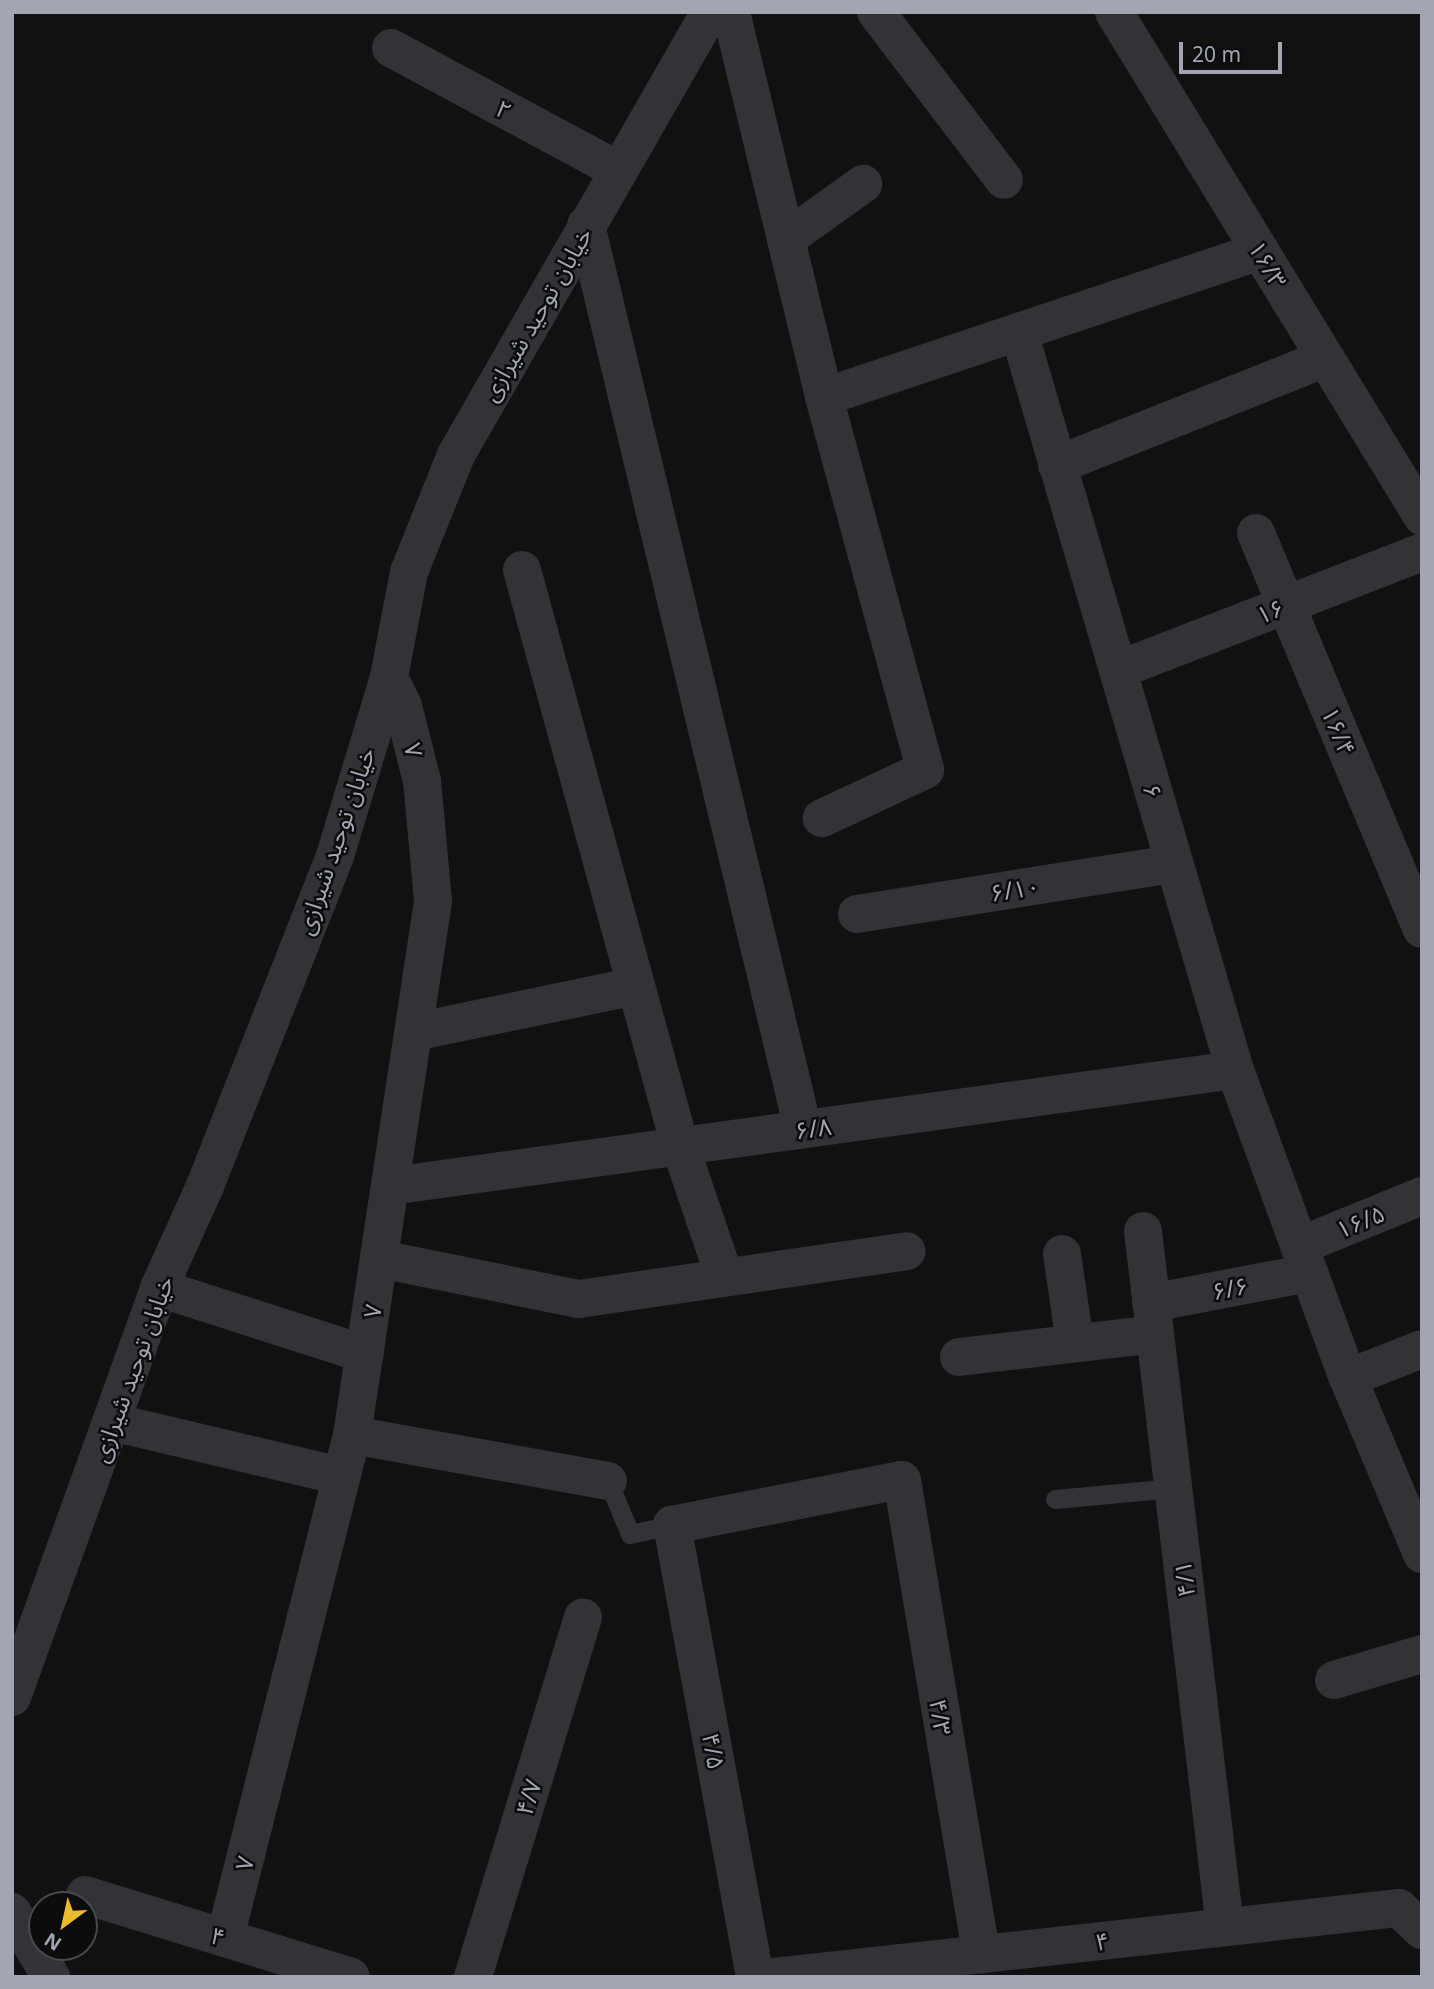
<!DOCTYPE html>
<meta charset="utf-8">
<style>
body{margin:0}
#map{position:relative;width:1434px;height:1989px;overflow:hidden;background:#111112;font-family:"Noto Sans","Noto Sans Arabic",sans-serif}
div>[style]{position:absolute}
.service>*{height:19px;margin:-9.5px;padding:0 9.5px;transform-origin:9.5px;border-radius:9.5px;background:#323237}
.minor>*{height:38px;margin:-19px;padding:0 19px;transform-origin:19px;border-radius:19px;background:#323237}
.tertiary>*{height:38px;margin:-19px;padding:0 19px;transform-origin:19px;border-radius:19px;background:#323237}
span{translate:-50% -50%;white-space:nowrap;text-align:center;line-height:1.15;-webkit-text-stroke:5px #0c0c0d;paint-order:stroke}
.street-label{font-size:24px;color:#a2a6b2}
.frame{position:absolute;inset:0;border:14px solid #a2a6b2;pointer-events:none}
.north{position:absolute;left:28px;top:1891px;width:70px;height:70px;box-sizing:border-box;background:#0c0c0d;border:2px solid #484a4f;border-radius:50%;rotate:213deg;font-size:19px;font-weight:700;line-height:28px;text-align:center;color:#a2a6b2}
.north::after{content:'';display:block;margin:auto;width:24px;height:32px;background:#ecbc2f;clip-path:polygon(50% 0,100% 100%,50% 72%,0 100%)}
.scale{position:absolute;left:1179px;top:42px;width:103px;height:32px;box-sizing:border-box;border:4px solid #a2a6b2;border-top:0;padding-left:9px;font-size:21px;line-height:24px;white-space:nowrap;color:#a2a6b2;-webkit-text-stroke:5px #0c0c0d;paint-order:stroke}
</style>
<div id="map">
<div class="service">
<div style="left:608px;top:1481px;width:57px;rotate:67.5deg"></div>
<div style="left:630px;top:1534px;width:43px;rotate:-12.1deg"></div>
<div style="left:1055px;top:1499px;width:119px;rotate:-5.3deg"></div>
</div>
<div class="minor">
<div style="left:731px;top:12px;width:396px;rotate:76.4deg"></div>
<div style="left:824px;top:397px;width:386px;rotate:74.8deg"></div>
<div style="left:925px;top:770px;width:114px;rotate:155deg"></div>
<div style="left:876px;top:12px;width:211px;rotate:52.7deg"></div>
<div style="left:1114px;top:12px;width:591px;rotate:58.57deg"></div>
<div style="left:391px;top:48px;width:258px;rotate:28.3deg"></div>
<div style="left:586px;top:225px;width:930px;rotate:76.5deg"></div>
<div style="left:786px;top:239px;width:95px;rotate:-35.5deg"></div>
<div style="left:1019px;top:332px;width:769px;rotate:73.69deg"></div>
<div style="left:1235px;top:1070px;width:328px;rotate:69.9deg"></div>
<div style="left:1348px;top:1378px;width:191px;rotate:67.2deg"></div>
<div style="left:824px;top:397px;width:460px;rotate:-18.5deg"></div>
<div style="left:1057px;top:465px;width:289px;rotate:-21.7deg"></div>
<div style="left:1256px;top:533px;width:429px;rotate:67.3deg"></div>
<div style="left:522px;top:570px;width:597px;rotate:74.66deg"></div>
<div style="left:680px;top:1146px;width:139px;rotate:71.2deg"></div>
<div style="left:1118px;top:670px;width:326px;rotate:-21.2deg"></div>
<div style="left:857px;top:914px;width:321px;rotate:-9deg"></div>
<div style="left:414px;top:1032px;width:227px;rotate:-11.7deg"></div>
<div style="left:391px;top:1186px;width:852px;rotate:-7.83deg"></div>
<div style="left:1143px;top:1231px;width:701px;rotate:83.28deg"></div>
<div style="left:1299px;top:1246px;width:133px;rotate:-22.1deg"></div>
<div style="left:1062px;top:1254px;width:90px;rotate:81.7deg"></div>
<div style="left:380px;top:1259px;width:203px;rotate:11.4deg"></div>
<div style="left:579px;top:1299px;width:331px;rotate:-8.3deg"></div>
<div style="left:159px;top:1288px;width:216px;rotate:17.8deg"></div>
<div style="left:1151px;top:1303px;width:161px;rotate:-10.8deg"></div>
<div style="left:959px;top:1357px;width:197px;rotate:-6.7deg"></div>
<div style="left:1348px;top:1378px;width:79px;rotate:-21.4deg"></div>
<div style="left:112px;top:1422px;width:235px;rotate:13.3deg"></div>
<div style="left:352px;top:1435px;width:260px;rotate:10.2deg"></div>
<div style="left:1334px;top:1680px;width:92px;rotate:-16.5deg"></div>
<div style="left:85px;top:1895px;width:278px;rotate:17.1deg"></div>
<div style="left:225px;top:1938px;width:519px;rotate:-75.83deg"></div>
<div style="left:352px;top:1435px;width:540px;rotate:-81.37deg"></div>
<div style="left:433px;top:901px;width:121px;rotate:-95.2deg"></div>
<div style="left:422px;top:781px;width:77px;rotate:-104.2deg"></div>
<div style="left:403px;top:706px;width:32px;rotate:-116deg"></div>
<div style="left:473px;top:1977px;width:376px;rotate:-73deg"></div>
<div style="left:755px;top:1977px;width:460px;rotate:-100.4deg"></div>
<div style="left:672px;top:1525px;width:234px;rotate:-11.1deg"></div>
<div style="left:902px;top:1480px;width:481px;rotate:80.5deg"></div>
<div style="left:774px;top:1977px;width:629px;rotate:-6.3deg"></div>
<div style="left:1399px;top:1908px;width:32px;rotate:44deg"></div>
</div>
<div class="tertiary">
<div style="left:12px;top:1697px;width:435px;rotate:-70.2deg"></div>
<div style="left:159px;top:1288px;width:112px;rotate:-65.7deg"></div>
<div style="left:205px;top:1186px;width:355px;rotate:-68.5deg"></div>
<div style="left:335px;top:856px;width:187px;rotate:-73.2deg"></div>
<div style="left:389px;top:677px;width:107px;rotate:-79.2deg"></div>
<div style="left:409px;top:572px;width:126px;rotate:-68.1deg"></div>
<div style="left:456px;top:455px;width:511px;rotate:-60.17deg"></div>
<div style="left:12px;top:1912px;width:76px;rotate:59deg"></div>
</div>
<div class="street-label">
<span style="left:504px;top:109px;rotate:28deg">۲</span>
<span style="left:1268px;top:264px;rotate:59deg">۱۶/۳</span>
<span style="left:536px;top:314px;rotate:-60deg">خیابان توحید شیرازی</span>
<span style="left:1270px;top:611px;rotate:-21deg">۱۶</span>
<span style="left:1339px;top:731px;rotate:67deg">۱۶/۴</span>
<span style="left:414px;top:750px;rotate:76deg">۷</span>
<span style="left:1153px;top:791px;rotate:74deg">۶</span>
<span style="left:335px;top:841px;rotate:-71deg">خیابان توحید شیرازی</span>
<span style="left:1015px;top:889px;rotate:-9deg">۶/۱۰</span>
<span style="left:813px;top:1128px;rotate:-8deg">۶/۸</span>
<span style="left:1360px;top:1221px;rotate:-22deg">۱۶/۵</span>
<span style="left:1230px;top:1288px;rotate:-11deg">۶/۶</span>
<span style="left:372px;top:1311px;rotate:-81deg">۷</span>
<span style="left:132px;top:1369px;rotate:-70deg">خیابان توحید شیرازی</span>
<span style="left:1184px;top:1579px;rotate:-97deg">۴/۱</span>
<span style="left:941px;top:1717px;rotate:81deg">۴/۳</span>
<span style="left:714px;top:1751px;rotate:80deg">۴/۵</span>
<span style="left:528px;top:1797px;rotate:-73deg">۴/۷</span>
<span style="left:244px;top:1863px;rotate:-76deg">۷</span>
<span style="left:218px;top:1936px;rotate:17deg">۴</span>
<span style="left:1102px;top:1941px;rotate:-6deg">۴</span>
</div>
<div class="frame"></div>
<div class="north">N</div>
<div class="scale">20 m</div>
</div>
